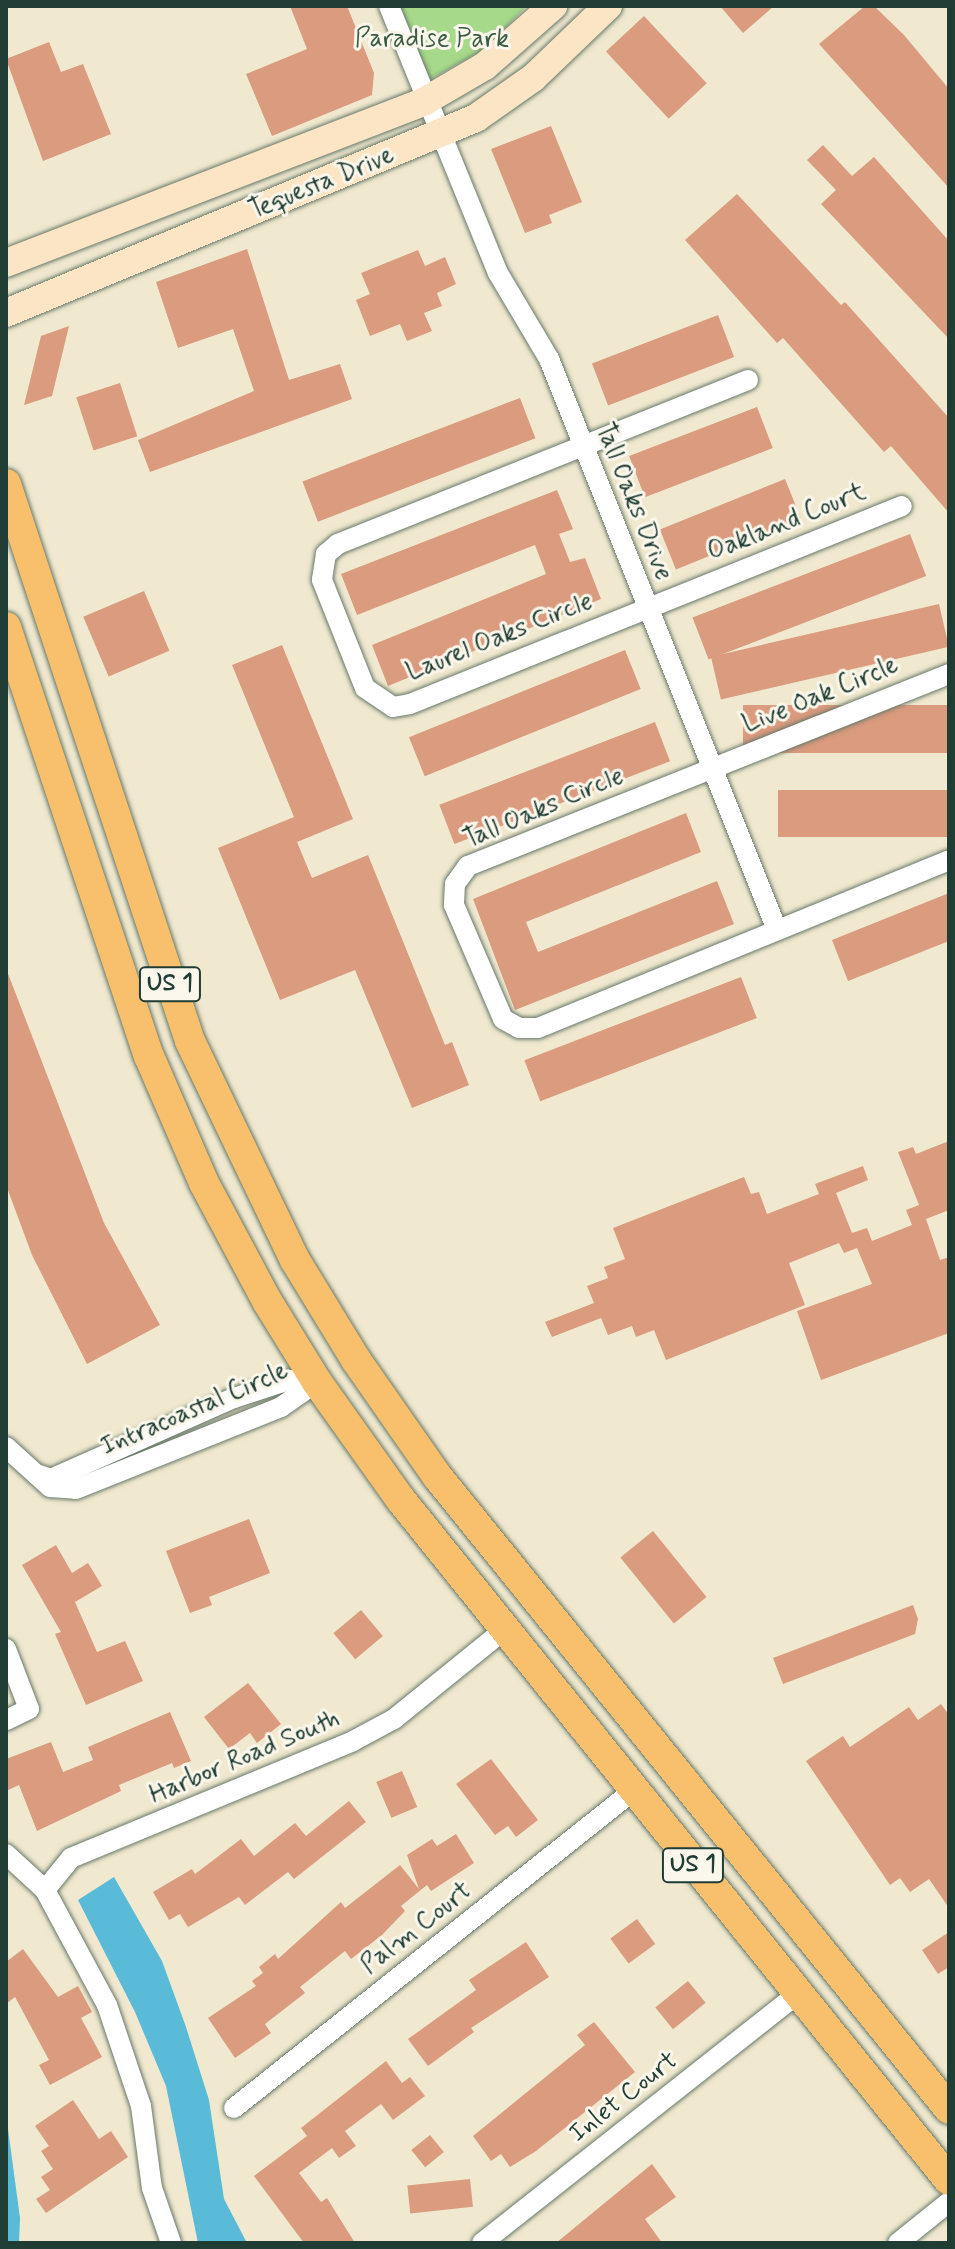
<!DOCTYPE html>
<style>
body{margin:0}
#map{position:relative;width:955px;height:2249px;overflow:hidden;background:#f0e9cf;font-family:Mynerve,sans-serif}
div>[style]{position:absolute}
.green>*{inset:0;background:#a6d989}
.water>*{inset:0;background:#59bbd8}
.building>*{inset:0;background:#da9b7e;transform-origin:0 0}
.roads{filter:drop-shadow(0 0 2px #68796a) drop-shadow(0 0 2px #68796a)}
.street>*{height:20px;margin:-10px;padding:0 10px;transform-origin:10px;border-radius:10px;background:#fff}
.secondary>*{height:28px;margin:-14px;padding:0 14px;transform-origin:14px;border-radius:14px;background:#fce5c4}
.primary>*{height:30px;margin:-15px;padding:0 15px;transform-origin:15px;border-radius:15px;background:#f8bf6c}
span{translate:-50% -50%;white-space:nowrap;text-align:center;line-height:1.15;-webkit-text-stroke:6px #fbf7ec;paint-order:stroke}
.shield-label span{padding:2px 6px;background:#fbf7ec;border:2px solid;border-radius:6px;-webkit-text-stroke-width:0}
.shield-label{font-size:24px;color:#1f3d34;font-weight:700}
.park-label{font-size:26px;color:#3a5c45}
.street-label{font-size:26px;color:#1f3d34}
.frame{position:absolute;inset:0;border:8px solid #1f3d34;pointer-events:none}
</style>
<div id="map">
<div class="green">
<div style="clip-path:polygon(380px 6px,527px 6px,484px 49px,413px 89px)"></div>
</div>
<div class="water">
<div style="clip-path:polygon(114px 1877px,162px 1961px,186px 2027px,209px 2100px,224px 2199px,247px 2243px,198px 2243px,166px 2086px,135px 2012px,78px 1900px)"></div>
<div style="clip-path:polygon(6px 2114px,20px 2218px,19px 2243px,6px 2243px)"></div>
</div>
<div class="building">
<div style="clip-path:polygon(290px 6px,347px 6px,374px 73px,372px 95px,272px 136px,246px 74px,307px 49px)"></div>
<div style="clip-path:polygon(720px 6px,774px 6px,743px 33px)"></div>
<div style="clip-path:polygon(865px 6px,874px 6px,904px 35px,949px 89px,949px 188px,819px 44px)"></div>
<div style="left:644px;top:16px;width:92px;height:52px;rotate:47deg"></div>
<div style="clip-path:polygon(49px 42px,61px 72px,83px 64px,111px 134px,43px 161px,6px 59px)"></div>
<div style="clip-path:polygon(551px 126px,582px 202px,549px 215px,552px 223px,525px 233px,491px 149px)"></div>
<div style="clip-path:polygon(823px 145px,852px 176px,874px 157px,949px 241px,949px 339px,821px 204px,836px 190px,807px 160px)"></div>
<div style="clip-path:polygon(737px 194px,841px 305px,845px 302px,949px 418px,949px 513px,891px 446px,884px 452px,783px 338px,777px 343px,685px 240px)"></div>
<div style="clip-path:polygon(247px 249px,289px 380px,340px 364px,352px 399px,150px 472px,138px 440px,254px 391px,233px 329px,178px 348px,156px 282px)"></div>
<div style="clip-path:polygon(418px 250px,425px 266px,445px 257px,456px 284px,437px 293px,442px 306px,424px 313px,432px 331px,407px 341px,400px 324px,370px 336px,356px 300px,370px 294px,361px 273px)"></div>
<div style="left:718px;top:315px;width:45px;height:135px;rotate:69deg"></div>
<div style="clip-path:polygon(69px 326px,52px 396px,24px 405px,41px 336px)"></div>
<div style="left:120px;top:383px;width:56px;height:46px;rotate:72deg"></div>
<div style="left:520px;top:398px;width:43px;height:233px;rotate:69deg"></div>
<div style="left:757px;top:407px;width:44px;height:137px;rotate:69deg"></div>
<div style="left:785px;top:479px;width:43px;height:135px;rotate:68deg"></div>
<div style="clip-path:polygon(557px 490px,573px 529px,559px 534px,570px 562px,585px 558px,601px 599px,388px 686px,372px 645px,546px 574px,535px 545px,357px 615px,341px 574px)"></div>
<div style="left:910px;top:534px;width:45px;height:233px;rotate:69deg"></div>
<div style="left:144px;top:591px;width:65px;height:66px;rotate:67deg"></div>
<div style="left:939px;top:604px;width:44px;height:234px;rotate:77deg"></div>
<div style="clip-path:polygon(282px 645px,353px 819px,297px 842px,312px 878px,368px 855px,445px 1045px,452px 1042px,469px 1085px,412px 1108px,355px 970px,280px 1000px,218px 848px,294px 817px,232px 665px)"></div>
<div style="left:625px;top:650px;width:42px;height:233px;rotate:68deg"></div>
<div style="left:949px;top:705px;width:48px;height:206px;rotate:90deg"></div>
<div style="left:655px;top:722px;width:42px;height:231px;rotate:69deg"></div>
<div style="left:949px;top:790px;width:47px;height:171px;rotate:90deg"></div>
<div style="clip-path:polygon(686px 813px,701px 852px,526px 922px,538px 952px,717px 881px,734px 924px,515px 1010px,473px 899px)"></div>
<div style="clip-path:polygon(949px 893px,949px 941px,848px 981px,832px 940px)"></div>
<div style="clip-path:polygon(7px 971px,104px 1223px,160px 1325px,87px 1364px,32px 1255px,6px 1185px)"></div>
<div style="left:741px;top:977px;width:44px;height:232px;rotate:69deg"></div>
<div style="clip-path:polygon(949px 1141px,949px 1210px,926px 1219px,940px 1260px,949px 1257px,949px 1333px,821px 1380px,797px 1311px,872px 1284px,857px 1248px,844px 1253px,839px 1243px,789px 1263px,805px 1305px,666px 1360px,654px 1330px,636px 1337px,632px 1326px,608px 1335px,601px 1318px,552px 1337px,545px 1322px,594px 1303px,587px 1286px,608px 1278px,604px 1267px,625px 1259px,613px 1228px,744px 1177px,751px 1194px,759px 1192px,767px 1214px,819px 1194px,815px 1184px,863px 1166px,868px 1180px,836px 1193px,852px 1233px,867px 1228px,872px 1241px,912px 1225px,906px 1210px,919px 1205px,898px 1152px,913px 1147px,916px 1154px)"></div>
<div style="clip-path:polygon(249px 1519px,270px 1573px,209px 1597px,212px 1605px,190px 1613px,166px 1551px)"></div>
<div style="left:653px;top:1531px;width:85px;height:42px;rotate:51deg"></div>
<div style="clip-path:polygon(56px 1545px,72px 1573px,88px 1563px,102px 1586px,75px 1602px,97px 1652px,125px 1641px,143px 1681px,86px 1705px,55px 1634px,61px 1632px,22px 1565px)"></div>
<div style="clip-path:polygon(913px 1605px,918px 1619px,915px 1634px,783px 1684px,773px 1658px)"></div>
<div style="left:361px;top:1610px;width:34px;height:36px;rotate:50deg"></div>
<div style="clip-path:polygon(248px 1683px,281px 1724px,257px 1743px,250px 1733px,229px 1749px,204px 1717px)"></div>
<div style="clip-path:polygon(941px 1704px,949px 1715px,949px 1908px,929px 1879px,910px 1892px,900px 1878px,890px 1885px,806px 1761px,843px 1736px,850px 1747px,909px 1707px,918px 1720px)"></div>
<div style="clip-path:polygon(170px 1712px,191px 1761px,174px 1768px,172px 1763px,119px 1785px,121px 1791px,37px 1831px,19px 1785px,6px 1791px,6px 1759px,51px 1742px,63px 1772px,93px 1760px,88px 1747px)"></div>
<div style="clip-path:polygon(491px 1759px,538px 1820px,516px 1837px,508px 1826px,495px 1835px,456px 1784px)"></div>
<div style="left:402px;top:1771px;width:39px;height:28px;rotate:67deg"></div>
<div style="clip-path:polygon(349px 1801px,366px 1822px,294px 1879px,288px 1872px,245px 1905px,239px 1897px,188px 1927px,180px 1914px,169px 1920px,153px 1892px,192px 1869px,195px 1874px,241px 1839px,254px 1856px,295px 1823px,306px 1836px)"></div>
<div style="clip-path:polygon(456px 1834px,474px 1863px,431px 1891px,427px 1885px,401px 1906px,405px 1911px,382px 1935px,351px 1959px,345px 1951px,300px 1987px,305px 1993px,265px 2024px,271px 2033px,235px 2058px,208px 2018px,256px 1986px,252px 1981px,263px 1973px,259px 1967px,275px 1954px,278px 1959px,341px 1902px,345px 1908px,400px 1865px,419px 1889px,407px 1855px,432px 1839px,437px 1846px)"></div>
<div style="left:637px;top:1919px;width:31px;height:33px;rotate:54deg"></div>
<div style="clip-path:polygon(949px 1932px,949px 1967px,938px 1974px,922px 1950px)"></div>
<div style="clip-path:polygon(526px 1942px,549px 1977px,471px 2028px,474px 2032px,428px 2066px,408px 2039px,476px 1990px,469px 1980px)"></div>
<div style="clip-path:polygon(23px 1949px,58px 1997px,78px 1986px,92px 2012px,81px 2018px,102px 2057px,50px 2085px,39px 2065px,49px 2060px,15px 1997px,6px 2004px,6px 1962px)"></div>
<div style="left:688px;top:1981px;width:28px;height:42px;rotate:51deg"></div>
<div style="clip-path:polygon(594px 2022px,635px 2072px,536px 2151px,510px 2167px,501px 2154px,491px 2161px,473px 2136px,585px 2045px,577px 2035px)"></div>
<div style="clip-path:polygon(386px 2061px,402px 2083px,410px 2077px,425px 2096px,393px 2120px,381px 2104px,345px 2131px,356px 2146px,339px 2158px,332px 2148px,299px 2173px,321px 2202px,327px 2198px,355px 2243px,304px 2243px,254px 2176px,307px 2136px,301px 2128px)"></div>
<div style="clip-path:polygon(73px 2100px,99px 2139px,111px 2131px,128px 2157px,46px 2213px,36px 2199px,50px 2190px,41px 2177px,53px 2169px,41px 2151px,49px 2146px,35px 2126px)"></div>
<div style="left:430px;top:2135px;width:22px;height:24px;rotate:51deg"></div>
<div style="clip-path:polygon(652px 2164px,676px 2197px,645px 2219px,662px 2243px,556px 2243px)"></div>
<div style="left:470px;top:2179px;width:28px;height:63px;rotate:84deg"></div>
</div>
<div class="roads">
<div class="street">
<div style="left:389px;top:6px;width:288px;rotate:67.8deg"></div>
<div style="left:498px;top:273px;width:100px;rotate:59.3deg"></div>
<div style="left:549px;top:359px;width:615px;rotate:68.23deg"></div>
<div style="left:748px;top:380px;width:442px;rotate:158.2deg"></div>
<div style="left:338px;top:544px;width:16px;rotate:140deg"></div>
<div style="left:326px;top:554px;width:26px;rotate:99deg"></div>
<div style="left:322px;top:580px;width:116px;rotate:68.3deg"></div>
<div style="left:365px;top:688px;width:34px;rotate:34deg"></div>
<div style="left:393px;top:707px;width:17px;rotate:-10deg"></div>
<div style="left:410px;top:704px;width:530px;rotate:-21.92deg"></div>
<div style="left:949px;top:674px;width:518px;rotate:158.24deg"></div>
<div style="left:468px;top:866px;width:22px;rotate:126deg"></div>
<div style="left:455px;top:884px;width:21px;rotate:93deg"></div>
<div style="left:454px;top:905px;width:124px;rotate:66.7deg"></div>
<div style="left:503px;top:1019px;width:18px;rotate:29deg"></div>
<div style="left:519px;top:1028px;width:19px"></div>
<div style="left:538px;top:1028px;width:444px;rotate:-22.2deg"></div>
<div style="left:6px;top:1447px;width:59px;rotate:42.3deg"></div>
<div style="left:50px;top:1487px;width:26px;rotate:4deg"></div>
<div style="left:76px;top:1489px;width:221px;rotate:-21.8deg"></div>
<div style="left:281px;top:1407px;width:44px;rotate:-34.8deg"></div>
<div style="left:36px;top:1474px;width:16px;rotate:18deg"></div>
<div style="left:51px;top:1479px;width:200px;rotate:-23.9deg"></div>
<div style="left:234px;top:1398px;width:58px;rotate:-18.1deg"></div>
<div style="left:289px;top:1380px;width:28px;rotate:4deg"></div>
<div style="left:6px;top:1649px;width:64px;rotate:69deg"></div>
<div style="left:29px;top:1709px;width:25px;rotate:154deg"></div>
<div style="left:6px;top:1854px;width:53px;rotate:42.7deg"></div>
<div style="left:45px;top:1890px;width:131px;rotate:61.7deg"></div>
<div style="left:107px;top:2005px;width:107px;rotate:71.4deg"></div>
<div style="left:141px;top:2106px;width:83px;rotate:82.4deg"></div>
<div style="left:152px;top:2188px;width:58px;rotate:70.9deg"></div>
<div style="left:45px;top:1890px;width:41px;rotate:-50.9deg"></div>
<div style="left:71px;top:1858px;width:305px;rotate:-22.5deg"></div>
<div style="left:353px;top:1741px;width:47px;rotate:-28.2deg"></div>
<div style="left:394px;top:1719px;width:141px;rotate:-39deg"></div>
<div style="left:234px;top:2108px;width:510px;rotate:-38.47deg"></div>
<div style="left:482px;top:2243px;width:403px;rotate:-38.3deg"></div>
<div style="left:898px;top:2243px;width:65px;rotate:-38.8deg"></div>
</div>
<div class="secondary">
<div style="left:6px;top:263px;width:449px;rotate:-21.1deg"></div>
<div style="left:425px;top:101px;width:69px;rotate:-30.3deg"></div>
<div style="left:485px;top:66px;width:91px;rotate:-41.4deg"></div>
<div style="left:6px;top:313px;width:509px;rotate:-22.53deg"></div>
<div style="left:476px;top:118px;width:70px;rotate:-35.1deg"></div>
<div style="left:533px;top:78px;width:104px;rotate:-43.8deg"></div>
</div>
<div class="primary">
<div style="left:6px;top:484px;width:587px;rotate:71.72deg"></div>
<div style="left:190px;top:1041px;width:243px;rotate:64.4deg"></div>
<div style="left:295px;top:1260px;width:117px;rotate:58.6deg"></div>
<div style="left:356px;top:1360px;width:141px;rotate:55.1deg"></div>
<div style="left:437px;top:1476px;width:814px;rotate:51.03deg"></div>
<div style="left:6px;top:627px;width:452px;rotate:71.6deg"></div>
<div style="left:149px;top:1056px;width:138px;rotate:66.6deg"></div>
<div style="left:204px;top:1183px;width:134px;rotate:61.9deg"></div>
<div style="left:267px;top:1301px;width:95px;rotate:58.3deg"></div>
<div style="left:317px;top:1382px;width:145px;rotate:54.6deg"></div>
<div style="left:401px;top:1500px;width:873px;rotate:51.14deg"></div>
</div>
</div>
<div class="shield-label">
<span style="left:170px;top:984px">US 1</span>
<span style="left:693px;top:1865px">US 1</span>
</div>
<div class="park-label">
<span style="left:432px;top:40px">Paradise Park</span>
</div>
<div class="street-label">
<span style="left:322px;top:184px;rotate:-22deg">Tequesta Drive</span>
<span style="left:633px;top:502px;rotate:68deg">Tall Oaks Drive</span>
<span style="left:787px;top:523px;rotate:-22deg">Oakland Court</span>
<span style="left:500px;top:638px;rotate:-22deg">Laurel Oaks Circle</span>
<span style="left:821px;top:696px;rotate:-22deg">Live Oak Circle</span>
<span style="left:544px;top:809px;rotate:-23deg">Tall Oaks Circle</span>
<span style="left:195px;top:1410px;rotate:-23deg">Intracoastal Circle</span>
<span style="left:245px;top:1758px;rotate:-23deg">Harbor Road South</span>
<span style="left:417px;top:1929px;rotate:-38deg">Palm Court</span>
<span style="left:624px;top:2098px;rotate:-38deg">Inlet Court</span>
</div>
<div class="frame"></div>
</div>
